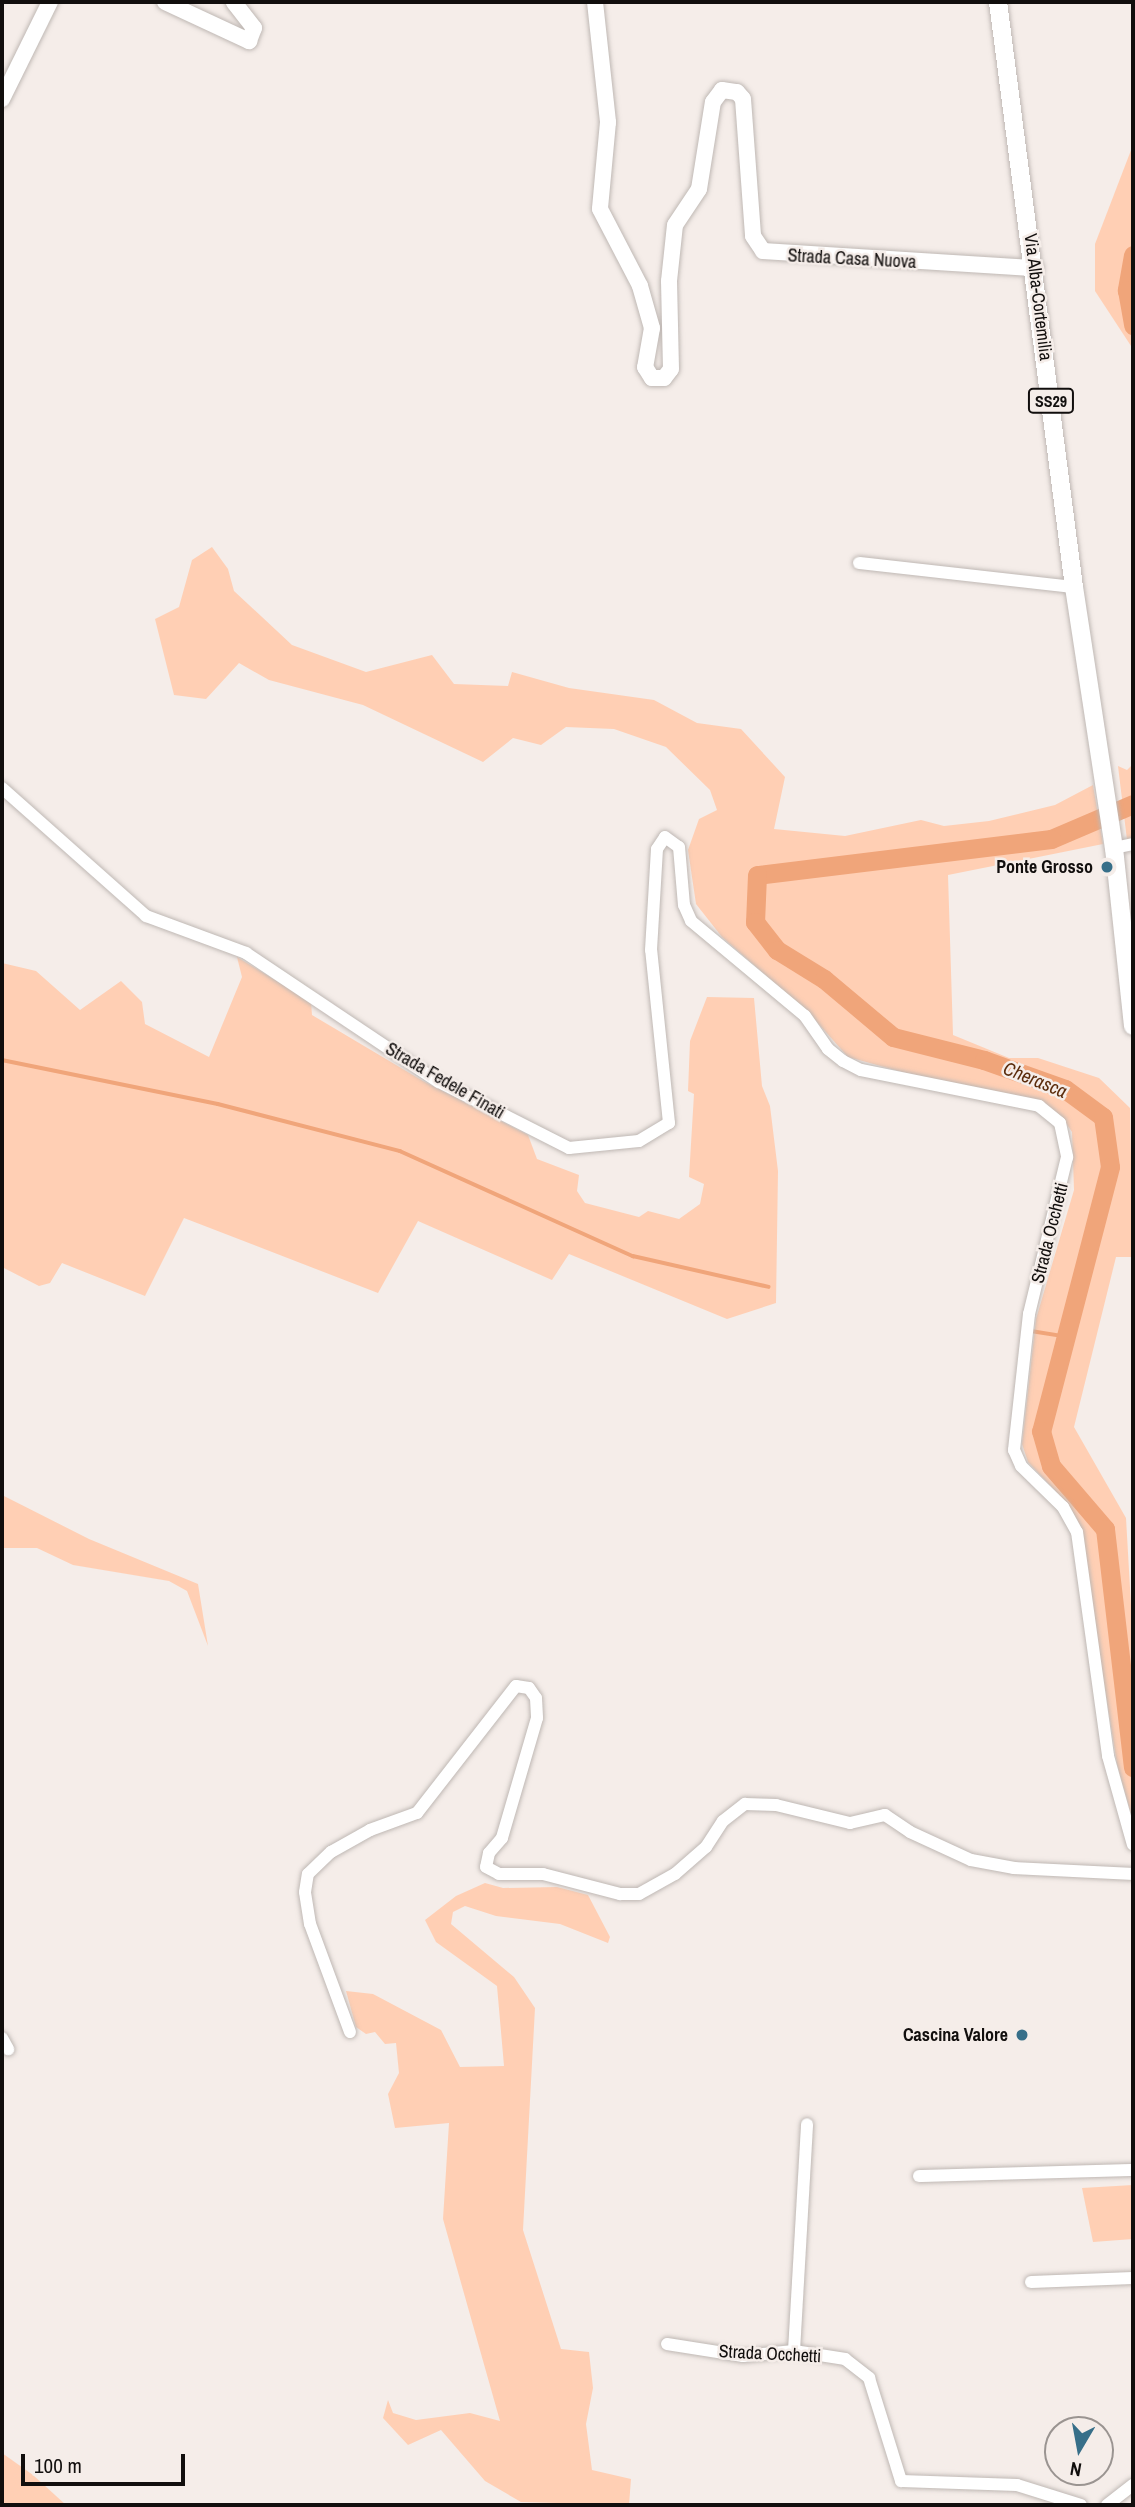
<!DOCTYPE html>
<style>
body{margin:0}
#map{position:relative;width:1135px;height:2507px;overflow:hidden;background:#f5ede9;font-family:"Archivo Narrow",sans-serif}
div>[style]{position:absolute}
.green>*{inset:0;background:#ffcfb4}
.stream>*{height:3.5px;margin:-1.75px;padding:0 1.75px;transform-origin:1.75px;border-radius:1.75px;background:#f0a57a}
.river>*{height:19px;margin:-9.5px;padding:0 9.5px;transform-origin:9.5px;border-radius:9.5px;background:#f0a57a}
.roads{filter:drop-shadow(0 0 2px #bfb8b4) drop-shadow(0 0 2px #bfb8b4)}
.street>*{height:12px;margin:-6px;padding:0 6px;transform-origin:6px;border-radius:6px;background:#fff}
.secondary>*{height:16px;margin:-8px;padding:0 8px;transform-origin:8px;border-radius:8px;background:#fff}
.primary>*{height:18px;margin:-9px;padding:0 9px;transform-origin:9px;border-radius:9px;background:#fff}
.dots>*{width:19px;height:19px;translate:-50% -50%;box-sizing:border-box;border:4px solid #f5ede9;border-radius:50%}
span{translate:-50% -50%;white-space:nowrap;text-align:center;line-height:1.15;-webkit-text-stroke:5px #f5ede9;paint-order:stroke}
.shield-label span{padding:2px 5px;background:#f5ede9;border:2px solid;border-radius:5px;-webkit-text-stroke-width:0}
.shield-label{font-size:16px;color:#110e0d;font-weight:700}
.street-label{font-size:18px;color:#110e0d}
.poi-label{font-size:18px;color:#110e0d;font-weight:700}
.right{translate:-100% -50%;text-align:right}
.water-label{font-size:19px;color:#5b2c0c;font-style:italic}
.frame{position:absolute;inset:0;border:4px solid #110e0d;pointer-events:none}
.north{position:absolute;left:1044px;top:2416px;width:70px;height:70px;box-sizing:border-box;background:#f5ede9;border:2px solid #9a9491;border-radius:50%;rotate:190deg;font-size:19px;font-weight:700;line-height:28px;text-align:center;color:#110e0d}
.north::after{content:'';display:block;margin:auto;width:24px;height:32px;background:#376f89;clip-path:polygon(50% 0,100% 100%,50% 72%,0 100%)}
.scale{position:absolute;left:21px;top:2454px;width:164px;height:32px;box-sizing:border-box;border:4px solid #110e0d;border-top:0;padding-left:9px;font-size:21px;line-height:24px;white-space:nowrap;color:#110e0d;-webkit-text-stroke:5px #f5ede9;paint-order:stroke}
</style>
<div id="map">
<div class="green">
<div style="clip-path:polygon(1133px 145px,1133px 349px,1095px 291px,1095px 244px)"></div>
<div style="clip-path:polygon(212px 547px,228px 569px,234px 591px,292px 645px,366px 672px,432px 655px,454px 684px,508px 686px,512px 672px,569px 688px,654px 700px,697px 723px,741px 729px,785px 777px,774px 829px,845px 836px,921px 820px,944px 826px,989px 821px,1055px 805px,1093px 785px,1103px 844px,948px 875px,953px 1035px,1009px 1058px,1038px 1058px,1099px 1078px,1130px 1108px,1133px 1257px,1116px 1257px,1074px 1427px,1126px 1518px,1133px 1640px,1133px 1821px,1117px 1764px,1080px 1532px,1064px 1500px,1028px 1462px,1022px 1444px,1036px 1319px,1074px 1190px,1072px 1132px,1061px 1116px,848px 1057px,808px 1012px,722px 937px,696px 904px,688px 850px,699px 819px,717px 810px,710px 790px,666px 747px,614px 729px,566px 727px,541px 745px,513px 738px,483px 762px,363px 705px,269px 680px,239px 663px,206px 699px,174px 695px,155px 619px,179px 607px,192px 560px)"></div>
<div style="clip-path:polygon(1133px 764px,1133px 839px,1127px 840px,1118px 766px,1127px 770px)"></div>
<div style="clip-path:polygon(237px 957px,311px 1002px,312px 1015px,423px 1081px,528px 1135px,537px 1159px,579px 1175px,577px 1191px,585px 1203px,639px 1217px,648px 1211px,679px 1219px,700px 1204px,704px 1184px,689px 1177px,694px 1094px,688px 1091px,690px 1041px,707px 997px,754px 998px,762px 1086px,770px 1106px,778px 1171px,776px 1303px,727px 1319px,569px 1254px,552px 1280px,418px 1221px,378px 1293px,184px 1218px,145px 1296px,62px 1263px,50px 1283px,39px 1286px,2px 1267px,2px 963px,36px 971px,80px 1010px,121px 981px,142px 1002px,145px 1024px,209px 1057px,242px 977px)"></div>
<div style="clip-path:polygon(2px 1495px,89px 1539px,198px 1584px,208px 1646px,187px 1591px,169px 1581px,73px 1565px,37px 1548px,2px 1548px)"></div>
<div style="clip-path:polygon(485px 1883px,503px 1888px,557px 1887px,588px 1895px,610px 1937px,608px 1943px,560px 1924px,496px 1916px,465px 1906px,453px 1912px,451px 1924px,514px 1977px,535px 2008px,523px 2230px,561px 2349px,589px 2352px,593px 2388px,586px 2424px,592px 2470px,631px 2479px,629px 2505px,521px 2502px,485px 2481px,441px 2430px,408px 2445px,383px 2418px,388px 2400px,393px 2413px,416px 2420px,470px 2413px,500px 2421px,443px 2219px,449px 2123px,395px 2128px,388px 2094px,399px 2073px,396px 2043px,385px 2044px,375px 2032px,366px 2034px,356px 2027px,346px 1991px,373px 1994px,441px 2030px,460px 2067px,504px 2066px,497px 1986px,436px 1942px,425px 1920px,456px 1896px)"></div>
<div style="clip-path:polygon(1133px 2185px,1133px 2239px,1093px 2242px,1082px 2188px)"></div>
<div style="clip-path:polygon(2px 2453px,33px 2475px,66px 2505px,2px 2505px)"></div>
</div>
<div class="stream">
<div style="left:2px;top:1060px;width:220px;rotate:11.5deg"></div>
<div style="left:218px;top:1104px;width:188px;rotate:14.5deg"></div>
<div style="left:400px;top:1151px;width:256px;rotate:24.3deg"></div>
<div style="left:633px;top:1256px;width:139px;rotate:12.8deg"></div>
<div style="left:1031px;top:1331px;width:37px;rotate:9deg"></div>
<div style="left:1126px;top:1705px;width:9px;rotate:-41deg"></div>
</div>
<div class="river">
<div style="left:1133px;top:255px;width:36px;rotate:100deg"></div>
<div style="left:1127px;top:290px;width:36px;rotate:80deg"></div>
<div style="left:1133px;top:804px;width:89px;rotate:156.9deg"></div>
<div style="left:1051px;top:839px;width:296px;rotate:173deg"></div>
<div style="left:757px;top:875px;width:47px;rotate:92.4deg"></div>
<div style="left:755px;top:922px;width:36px;rotate:52deg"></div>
<div style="left:777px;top:950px;width:55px;rotate:31.7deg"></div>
<div style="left:824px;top:979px;width:90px;rotate:40deg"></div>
<div style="left:893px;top:1037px;width:94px;rotate:14.2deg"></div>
<div style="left:984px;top:1060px;width:86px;rotate:19.7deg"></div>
<div style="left:1065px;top:1089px;width:47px;rotate:36.4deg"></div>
<div style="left:1103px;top:1117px;width:50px;rotate:82deg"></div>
<div style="left:1110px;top:1167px;width:273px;rotate:104.6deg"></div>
<div style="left:1041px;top:1431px;width:36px;rotate:74deg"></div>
<div style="left:1051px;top:1466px;width:83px;rotate:49.4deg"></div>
<div style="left:1105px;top:1529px;width:240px;rotate:83.3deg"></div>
</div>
<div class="roads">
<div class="street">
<div style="left:859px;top:563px;width:216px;rotate:6.4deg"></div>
<div style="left:2px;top:788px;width:193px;rotate:41.6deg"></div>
<div style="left:146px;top:916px;width:107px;rotate:20.3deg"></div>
<div style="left:246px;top:953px;width:232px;rotate:33.8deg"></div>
<div style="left:439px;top:1082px;width:146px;rotate:26.9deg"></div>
<div style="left:569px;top:1148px;width:70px;rotate:-5.7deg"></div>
<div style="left:639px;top:1141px;width:35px;rotate:-31deg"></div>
<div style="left:669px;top:1123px;width:174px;rotate:-95.9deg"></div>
<div style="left:651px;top:950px;width:101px;rotate:-86.6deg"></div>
<div style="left:657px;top:849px;width:14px;rotate:-56deg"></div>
<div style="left:665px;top:837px;width:17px;rotate:36deg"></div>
<div style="left:679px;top:847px;width:58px;rotate:85.1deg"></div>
<div style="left:684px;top:905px;width:17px;rotate:66deg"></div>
<div style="left:691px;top:921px;width:148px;rotate:39.8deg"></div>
<div style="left:805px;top:1016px;width:40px;rotate:55.1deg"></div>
<div style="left:828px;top:1049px;width:19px;rotate:39deg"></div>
<div style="left:843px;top:1061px;width:20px;rotate:27deg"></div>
<div style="left:861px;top:1070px;width:182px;rotate:11.4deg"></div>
<div style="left:1039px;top:1106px;width:27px;rotate:39deg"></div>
<div style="left:1060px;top:1123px;width:35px;rotate:78deg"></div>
<div style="left:1067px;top:1157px;width:162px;rotate:103.6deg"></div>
<div style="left:1029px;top:1314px;width:137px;rotate:96.3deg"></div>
<div style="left:1014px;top:1450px;width:17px;rotate:66deg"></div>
<div style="left:1021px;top:1466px;width:59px;rotate:44.3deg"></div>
<div style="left:1063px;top:1507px;width:29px;rotate:61deg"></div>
<div style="left:1077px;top:1532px;width:226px;rotate:82.1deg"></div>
<div style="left:1108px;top:1756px;width:92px;rotate:74.3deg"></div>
<div style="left:1114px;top:848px;width:19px;rotate:-12deg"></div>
<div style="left:350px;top:2032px;width:115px;rotate:-110.3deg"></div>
<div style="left:310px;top:1924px;width:32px;rotate:-99deg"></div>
<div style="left:305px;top:1892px;width:18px;rotate:-81deg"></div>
<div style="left:308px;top:1874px;width:32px;rotate:-44deg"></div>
<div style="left:331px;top:1852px;width:45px;rotate:-29.4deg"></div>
<div style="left:370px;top:1830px;width:50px;rotate:-19.9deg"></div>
<div style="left:417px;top:1813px;width:161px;rotate:-52.1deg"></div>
<div style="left:516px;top:1686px;width:13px;rotate:9deg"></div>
<div style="left:529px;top:1688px;width:12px;rotate:55deg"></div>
<div style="left:536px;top:1698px;width:20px;rotate:87deg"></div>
<div style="left:537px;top:1718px;width:125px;rotate:106.3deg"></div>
<div style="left:502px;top:1838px;width:20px;rotate:131deg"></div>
<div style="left:489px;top:1853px;width:14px;rotate:102deg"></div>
<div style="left:486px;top:1867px;width:15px;rotate:28deg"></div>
<div style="left:499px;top:1874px;width:44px"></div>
<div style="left:543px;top:1874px;width:80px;rotate:14.6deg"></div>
<div style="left:620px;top:1894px;width:19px"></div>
<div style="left:639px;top:1894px;width:41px;rotate:-29.1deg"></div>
<div style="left:675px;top:1874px;width:41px;rotate:-41.1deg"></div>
<div style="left:706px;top:1847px;width:31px;rotate:-57deg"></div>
<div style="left:723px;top:1821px;width:28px;rotate:-38deg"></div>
<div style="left:745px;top:1804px;width:31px;rotate:2deg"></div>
<div style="left:776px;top:1805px;width:76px;rotate:13.7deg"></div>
<div style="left:850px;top:1823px;width:36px;rotate:-13deg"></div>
<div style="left:885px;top:1815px;width:30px;rotate:34deg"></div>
<div style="left:910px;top:1832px;width:67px;rotate:24.7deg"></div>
<div style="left:971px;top:1860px;width:44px;rotate:10.5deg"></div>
<div style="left:1014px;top:1868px;width:119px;rotate:2.9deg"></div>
<div style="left:2px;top:2038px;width:13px;rotate:61deg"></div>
<div style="left:919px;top:2176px;width:214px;rotate:-1.6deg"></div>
<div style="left:1031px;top:2282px;width:102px;rotate:-2.2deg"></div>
<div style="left:667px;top:2344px;width:77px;rotate:9deg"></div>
<div style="left:743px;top:2356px;width:51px;rotate:-5.6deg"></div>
<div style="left:794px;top:2351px;width:52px;rotate:8.9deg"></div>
<div style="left:845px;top:2359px;width:31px;rotate:38deg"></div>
<div style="left:869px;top:2378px;width:108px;rotate:72.7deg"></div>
<div style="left:901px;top:2481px;width:116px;rotate:2deg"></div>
<div style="left:1017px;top:2485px;width:67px;rotate:17.4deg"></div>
<div style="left:794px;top:2351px;width:227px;rotate:-86.7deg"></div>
<div style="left:1107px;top:2505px;width:33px;rotate:-38deg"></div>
</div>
<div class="secondary">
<div style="left:165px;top:2px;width:93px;rotate:24.9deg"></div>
<div style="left:249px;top:41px;width:14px;rotate:-69deg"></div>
<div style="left:254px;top:28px;width:33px;rotate:-128deg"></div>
<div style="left:595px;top:2px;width:121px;rotate:83.8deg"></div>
<div style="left:608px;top:122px;width:87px;rotate:95.3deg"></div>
<div style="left:600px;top:209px;width:87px;rotate:62.5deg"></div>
<div style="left:640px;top:286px;width:44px;rotate:74.1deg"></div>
<div style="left:652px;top:328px;width:40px;rotate:100deg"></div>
<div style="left:645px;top:367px;width:13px;rotate:58deg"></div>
<div style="left:652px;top:378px;width:12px"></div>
<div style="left:664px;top:378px;width:11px;rotate:-52deg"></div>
<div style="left:671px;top:369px;width:88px;rotate:-91.3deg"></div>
<div style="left:669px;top:281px;width:56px;rotate:-83.9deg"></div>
<div style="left:675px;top:225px;width:43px;rotate:-56.3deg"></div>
<div style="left:699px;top:189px;width:88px;rotate:-80.9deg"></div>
<div style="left:713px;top:102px;width:15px;rotate:-53deg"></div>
<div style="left:722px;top:90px;width:15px;rotate:8deg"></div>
<div style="left:737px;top:92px;width:9px;rotate:49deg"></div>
<div style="left:743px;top:99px;width:137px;rotate:85.8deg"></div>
<div style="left:753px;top:236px;width:18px;rotate:56deg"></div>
<div style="left:763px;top:251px;width:273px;rotate:3.6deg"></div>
<div style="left:2px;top:99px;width:108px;rotate:-63.7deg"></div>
</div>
<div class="primary">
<div style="left:998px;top:2px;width:590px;rotate:82.6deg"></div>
<div style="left:1074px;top:587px;width:264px;rotate:81.3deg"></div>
<div style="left:1114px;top:848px;width:179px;rotate:83.9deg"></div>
</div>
</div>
<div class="dots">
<div style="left:1107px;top:867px;background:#376f89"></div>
<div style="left:1022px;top:2035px;background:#376f89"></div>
</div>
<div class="shield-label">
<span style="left:1051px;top:401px">SS29</span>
</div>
<div class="street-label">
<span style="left:852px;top:259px;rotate:3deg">Strada Casa Nuova</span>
<span style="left:1038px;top:297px;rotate:83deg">Via Alba-Cortemilia</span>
<span style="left:445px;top:1081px;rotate:30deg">Strada Fedele Finati</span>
<span style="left:1050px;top:1233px;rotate:-76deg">Strada Occhetti</span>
<span style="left:770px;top:2354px;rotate:3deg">Strada Occhetti</span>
</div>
<div class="poi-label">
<span class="right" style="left:1093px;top:867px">Ponte Grosso</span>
<span class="right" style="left:1008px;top:2035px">Cascina Valore</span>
</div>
<div class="water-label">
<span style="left:1035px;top:1080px;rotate:22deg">Cherasca</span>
</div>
<div class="frame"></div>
<div class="north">N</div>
<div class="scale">100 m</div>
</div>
